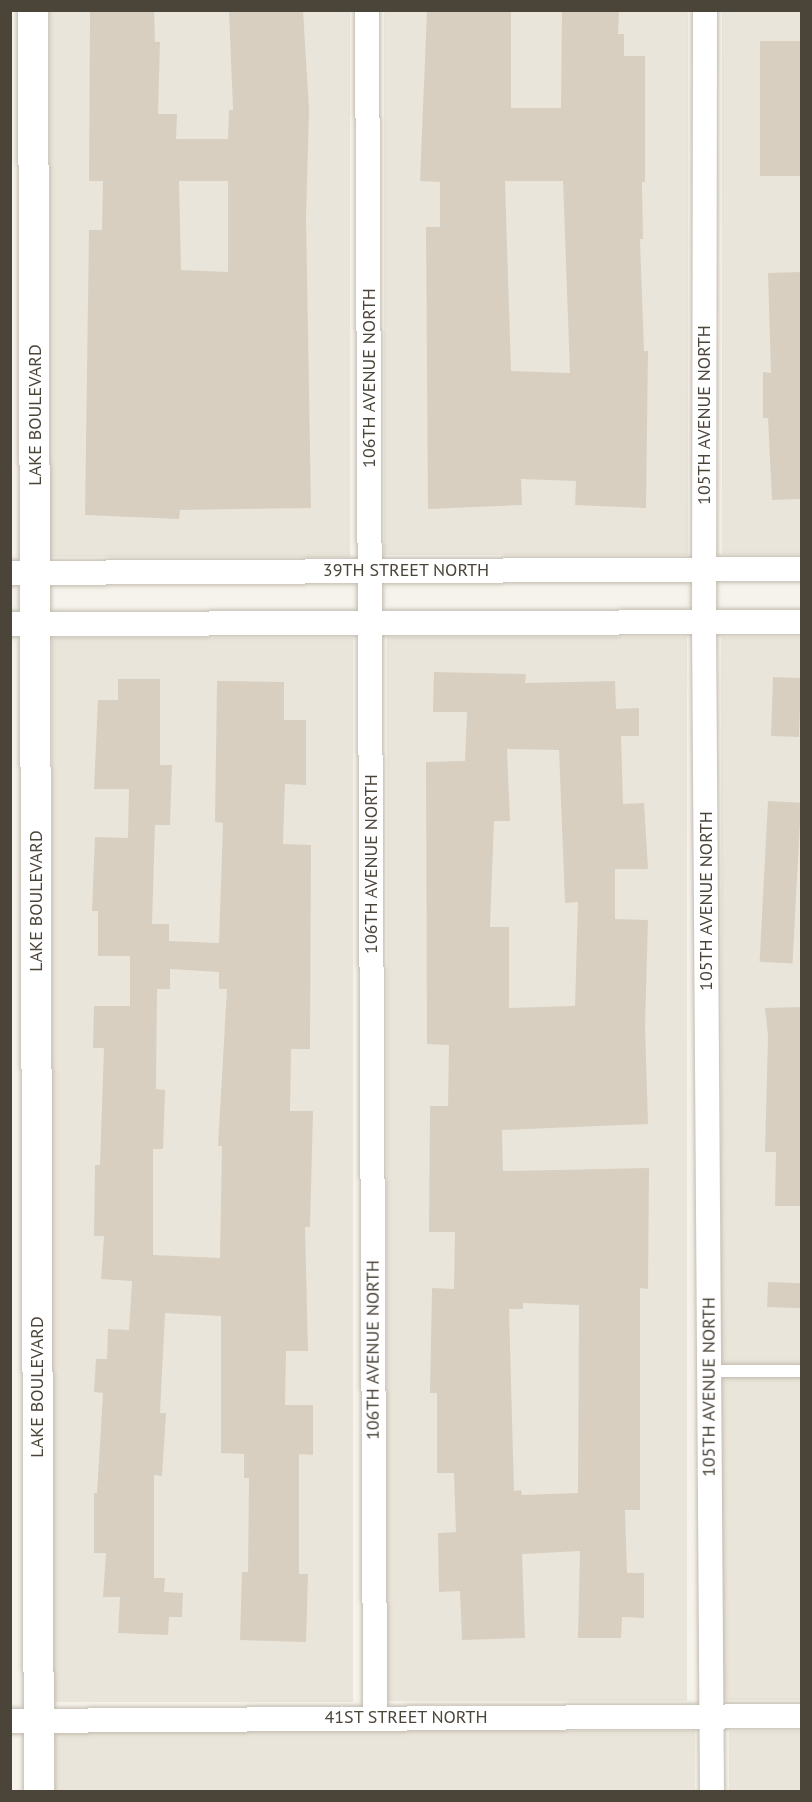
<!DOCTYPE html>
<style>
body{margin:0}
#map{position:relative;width:812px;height:1802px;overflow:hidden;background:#f6f3ec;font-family:"PT Sans",sans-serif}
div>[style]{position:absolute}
.residential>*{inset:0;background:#eae5da;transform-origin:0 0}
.building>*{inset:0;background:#d8cfc1;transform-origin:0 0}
.roads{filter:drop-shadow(0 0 2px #c2bbae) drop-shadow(0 0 2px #c2bbae)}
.service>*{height:12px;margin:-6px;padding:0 6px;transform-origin:6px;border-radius:6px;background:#fff}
.minor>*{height:24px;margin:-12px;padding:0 12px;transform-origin:12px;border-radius:12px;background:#fff}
.tertiary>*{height:30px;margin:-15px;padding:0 15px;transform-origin:15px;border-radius:15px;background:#fff}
span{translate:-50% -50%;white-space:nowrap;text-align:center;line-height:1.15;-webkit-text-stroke:4.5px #fff;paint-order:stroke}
.street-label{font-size:18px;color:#4b4439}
.frame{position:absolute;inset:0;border:12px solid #4b4439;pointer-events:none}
</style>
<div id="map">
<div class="residential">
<div style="left:50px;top:11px;width:300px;height:546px"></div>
<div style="left:384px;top:11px;width:304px;height:544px"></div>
<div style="left:722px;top:11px;width:79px;height:543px"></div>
<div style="left:387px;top:637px;width:300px;height:1064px"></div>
<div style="left:721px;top:637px;width:80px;height:1063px"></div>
<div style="left:353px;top:638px;width:1064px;height:301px;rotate:90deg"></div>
<div style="left:695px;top:1731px;width:60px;height:640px;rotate:90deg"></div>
<div style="left:729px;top:1731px;width:72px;height:60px"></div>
</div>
<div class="building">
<div style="clip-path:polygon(evenodd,90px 10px,154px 10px,155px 42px,160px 42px,158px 114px,177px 114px,176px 139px,228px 139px,229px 110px,233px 110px,229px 10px,303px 10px,309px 110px,306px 217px,311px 508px,180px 510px,179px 519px,85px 515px,89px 230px,102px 230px,103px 181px,89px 181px,90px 10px,179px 181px,228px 181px,228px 272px,181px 270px,179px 181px)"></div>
<div style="clip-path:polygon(evenodd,427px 10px,511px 10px,511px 108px,561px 108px,562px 10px,619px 10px,618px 34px,624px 34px,624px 56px,645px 56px,645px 182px,642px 182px,643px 239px,640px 239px,644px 351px,648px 351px,646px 508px,575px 505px,576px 481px,521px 479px,522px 505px,428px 509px,426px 227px,440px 227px,440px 182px,420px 181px,427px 10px,505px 181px,563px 181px,570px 373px,511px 371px,505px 181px)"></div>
<div style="left:801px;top:41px;width:135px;height:41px;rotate:90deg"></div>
<div style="clip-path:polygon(801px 272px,801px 499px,772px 500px,768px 418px,763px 418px,763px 372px,771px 373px,768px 273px)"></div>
<div style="clip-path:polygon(evenodd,434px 672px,526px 674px,525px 683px,615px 681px,616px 709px,639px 708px,639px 736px,621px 736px,623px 804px,644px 803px,648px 869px,615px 869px,615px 919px,648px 920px,645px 1027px,648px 1124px,502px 1130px,503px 1171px,649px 1168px,648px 1289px,640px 1288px,640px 1510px,625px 1510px,627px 1573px,644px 1573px,644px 1618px,622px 1617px,621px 1638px,578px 1638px,580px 1551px,522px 1554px,525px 1638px,462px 1640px,460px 1591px,439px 1592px,438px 1533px,456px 1532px,454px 1473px,437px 1473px,437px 1393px,430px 1393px,432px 1288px,454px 1289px,455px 1232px,429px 1232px,430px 1106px,448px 1106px,449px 1045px,427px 1044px,426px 762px,465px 761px,467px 712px,433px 712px,434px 672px,507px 749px,559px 750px,565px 903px,578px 902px,575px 1006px,509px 1008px,509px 927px,490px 927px,494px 821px,510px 821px,507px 749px,434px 672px,523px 1303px,579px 1305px,578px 1493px,522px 1495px,521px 1490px,514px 1491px,509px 1309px,523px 1309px,523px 1303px)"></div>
<div style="left:773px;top:677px;width:28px;height:59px;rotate:2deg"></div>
<div style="clip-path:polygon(evenodd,118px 679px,160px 679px,160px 765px,172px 765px,170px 825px,155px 825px,152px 924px,169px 924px,169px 941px,219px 943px,223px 823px,215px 822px,217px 681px,284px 682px,284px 720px,306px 720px,306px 785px,285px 784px,283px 844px,311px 845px,310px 1049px,291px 1049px,290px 1111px,313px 1111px,310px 1227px,305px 1227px,308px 1351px,286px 1351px,285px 1405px,313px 1405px,313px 1455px,299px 1454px,299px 1574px,308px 1574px,306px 1642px,240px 1640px,242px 1572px,248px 1572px,249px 1478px,244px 1478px,244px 1454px,221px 1453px,221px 1316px,165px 1313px,160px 1413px,166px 1413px,162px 1476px,154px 1475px,154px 1578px,165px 1578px,164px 1592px,183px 1593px,182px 1617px,169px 1617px,168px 1635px,118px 1633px,120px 1597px,103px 1597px,106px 1553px,94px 1553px,94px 1493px,97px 1493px,103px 1393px,94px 1392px,96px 1359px,107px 1359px,108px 1329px,129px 1330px,132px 1281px,101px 1279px,104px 1236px,94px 1236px,95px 1165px,100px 1165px,104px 1048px,93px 1048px,94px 1006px,130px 1006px,130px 956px,98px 956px,98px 911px,92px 911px,95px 837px,128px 838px,129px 789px,94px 789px,98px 700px,118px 700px,118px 679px,170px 969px,219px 972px,219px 989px,227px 989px,218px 1146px,222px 1146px,220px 1258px,153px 1255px,153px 1149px,163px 1149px,165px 1090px,156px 1089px,157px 989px,170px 989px,170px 969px)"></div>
<div style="left:768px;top:801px;width:33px;height:161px;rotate:3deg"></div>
<div style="clip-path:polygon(801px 1007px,801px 1206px,775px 1206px,776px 1152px,765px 1152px,768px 1036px,765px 1008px)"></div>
<div style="left:768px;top:1282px;width:33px;height:25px;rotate:2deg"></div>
</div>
<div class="roads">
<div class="service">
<div style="left:709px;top:1371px;width:93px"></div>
</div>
<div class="minor">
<div style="left:367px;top:10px;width:1707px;rotate:89.73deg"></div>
<div style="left:705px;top:10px;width:612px;rotate:90.09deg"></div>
<div style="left:704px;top:622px;width:1170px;rotate:89.61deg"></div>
<div style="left:10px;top:573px;width:792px;rotate:-0.29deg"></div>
<div style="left:10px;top:624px;width:792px;rotate:-0.14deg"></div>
<div style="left:10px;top:1721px;width:792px;rotate:-0.36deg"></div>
</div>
<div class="tertiary">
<div style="left:33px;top:10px;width:1782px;rotate:89.81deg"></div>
</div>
</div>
<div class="street-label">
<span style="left:369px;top:378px;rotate:-90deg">106TH AVENUE NORTH</span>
<span style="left:35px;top:415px;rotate:-90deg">LAKE BOULEVARD</span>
<span style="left:704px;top:415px;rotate:-90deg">105TH AVENUE NORTH</span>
<span style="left:406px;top:570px">39TH STREET NORTH</span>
<span style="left:371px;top:864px;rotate:-90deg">106TH AVENUE NORTH</span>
<span style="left:36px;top:901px;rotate:-90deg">LAKE BOULEVARD</span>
<span style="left:706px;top:901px;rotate:-90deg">105TH AVENUE NORTH</span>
<span style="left:373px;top:1350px;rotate:-90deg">106TH AVENUE NORTH</span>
<span style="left:37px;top:1387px;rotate:-90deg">LAKE BOULEVARD</span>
<span style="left:709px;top:1387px;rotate:-90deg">105TH AVENUE NORTH</span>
<span style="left:406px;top:1717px">41ST STREET NORTH</span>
</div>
<div class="frame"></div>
</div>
